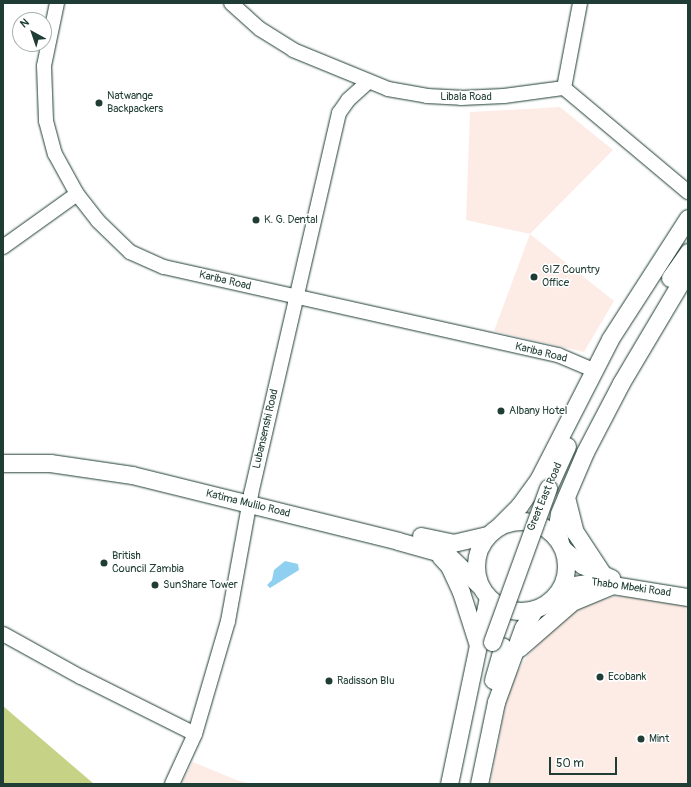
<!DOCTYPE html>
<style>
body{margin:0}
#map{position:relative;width:691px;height:787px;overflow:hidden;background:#fff;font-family:Pangolin,sans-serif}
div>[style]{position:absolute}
.built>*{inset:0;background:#fdece6}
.green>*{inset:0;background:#c6d285}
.water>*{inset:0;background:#8fcff0}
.roads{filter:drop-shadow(0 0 1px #1f3d34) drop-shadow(0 0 1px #1f3d34)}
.minor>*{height:14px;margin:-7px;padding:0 7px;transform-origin:7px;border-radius:7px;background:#fff}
.major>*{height:17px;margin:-8.5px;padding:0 8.5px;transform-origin:8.5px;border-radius:8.5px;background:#fff}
.major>.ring{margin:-8.5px;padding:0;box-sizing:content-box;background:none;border:17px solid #fff;border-radius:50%}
.bridges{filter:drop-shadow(0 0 1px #1f3d34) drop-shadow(0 0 1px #1f3d34)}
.major-bridge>*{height:17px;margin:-8.5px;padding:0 8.5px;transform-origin:8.5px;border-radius:8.5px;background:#fff}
.dots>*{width:11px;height:11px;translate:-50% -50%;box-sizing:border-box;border:2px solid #fff;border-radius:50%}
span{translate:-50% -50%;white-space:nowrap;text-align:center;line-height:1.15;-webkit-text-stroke:3px #fff;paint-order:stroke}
.poi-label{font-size:11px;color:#1f3d34}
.left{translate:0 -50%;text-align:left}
.street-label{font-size:11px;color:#1f3d34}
.frame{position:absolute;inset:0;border:4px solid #1f3d34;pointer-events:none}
.north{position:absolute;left:12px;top:12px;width:40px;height:40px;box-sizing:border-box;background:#fff;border:1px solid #a5b1ae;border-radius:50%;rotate:320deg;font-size:11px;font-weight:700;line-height:16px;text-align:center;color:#1f3d34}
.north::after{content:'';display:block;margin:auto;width:14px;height:18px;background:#1f3d34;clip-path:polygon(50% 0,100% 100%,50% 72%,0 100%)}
.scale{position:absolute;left:549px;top:757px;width:68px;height:18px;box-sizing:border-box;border:2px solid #1f3d34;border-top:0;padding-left:5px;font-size:12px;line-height:14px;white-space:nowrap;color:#1f3d34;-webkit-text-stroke:3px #fff;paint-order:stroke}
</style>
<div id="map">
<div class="built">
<div style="clip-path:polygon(560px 107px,613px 150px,530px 234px,614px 301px,584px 352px,494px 331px,530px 234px,466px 220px,470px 112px)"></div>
<div style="clip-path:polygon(615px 596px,688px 602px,688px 784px,490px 784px,506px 703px,513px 680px,525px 659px,544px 637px,579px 607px)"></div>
<div style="clip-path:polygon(193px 762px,234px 779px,251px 784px,181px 784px)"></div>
</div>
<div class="green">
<div style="clip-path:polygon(3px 706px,94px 784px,3px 784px)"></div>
</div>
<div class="water">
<div style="clip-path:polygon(285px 561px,298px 564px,299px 570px,270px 588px,267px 585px,272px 580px,274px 570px)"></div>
</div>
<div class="roads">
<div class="minor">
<div style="left:57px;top:3px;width:64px;rotate:101.7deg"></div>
<div style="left:44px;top:66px;width:55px;rotate:87.9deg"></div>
<div style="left:46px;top:121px;width:34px;rotate:75deg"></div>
<div style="left:55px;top:154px;width:46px;rotate:61.2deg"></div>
<div style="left:77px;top:194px;width:34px;rotate:52deg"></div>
<div style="left:98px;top:221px;width:45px;rotate:44.1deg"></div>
<div style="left:130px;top:252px;width:37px;rotate:24deg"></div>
<div style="left:164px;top:267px;width:404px;rotate:12.6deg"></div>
<div style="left:558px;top:355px;width:38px;rotate:23deg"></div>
<div style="left:231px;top:3px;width:39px;rotate:42deg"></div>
<div style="left:260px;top:29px;width:39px;rotate:32deg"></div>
<div style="left:293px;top:50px;width:103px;rotate:22.3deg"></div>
<div style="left:388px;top:89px;width:40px;rotate:10deg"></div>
<div style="left:427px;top:96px;width:34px;rotate:3deg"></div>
<div style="left:461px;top:98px;width:43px;rotate:-2.7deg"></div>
<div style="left:504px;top:96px;width:61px;rotate:-7.6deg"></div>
<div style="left:564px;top:88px;width:162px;rotate:40deg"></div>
<div style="left:564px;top:88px;width:86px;rotate:-79.3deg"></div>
<div style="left:3px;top:247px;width:91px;rotate:-35.6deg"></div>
<div style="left:3px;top:634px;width:89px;rotate:28.9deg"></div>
<div style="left:81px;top:677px;width:127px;rotate:26.6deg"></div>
<div style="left:172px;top:784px;width:55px;rotate:-65.3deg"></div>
<div style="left:195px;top:734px;width:118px;rotate:-73.7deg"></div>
<div style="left:228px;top:621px;width:129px;rotate:-79.7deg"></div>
<div style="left:251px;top:494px;width:391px;rotate:-77deg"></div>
<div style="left:339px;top:113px;width:16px;rotate:-55deg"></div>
<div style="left:348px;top:100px;width:28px;rotate:-42deg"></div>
</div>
<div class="major">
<div style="left:670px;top:278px;width:32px;rotate:-55deg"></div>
<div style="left:3px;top:463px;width:47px"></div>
<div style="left:50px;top:463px;width:83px;rotate:8.3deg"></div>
<div style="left:132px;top:475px;width:274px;rotate:13.9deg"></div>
<div style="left:398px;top:541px;width:52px;rotate:15.6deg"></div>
<div style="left:448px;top:555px;width:43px;rotate:44.1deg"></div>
<div style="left:548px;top:488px;width:46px;rotate:-65.7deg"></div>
<div style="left:566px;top:497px;width:36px;rotate:76deg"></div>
<div style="left:575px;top:532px;width:49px;rotate:56.6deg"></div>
<div class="ring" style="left:476px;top:521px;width:73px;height:73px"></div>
<div style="left:498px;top:527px;width:30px;rotate:-45deg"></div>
<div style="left:519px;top:506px;width:34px;rotate:-54deg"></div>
<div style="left:539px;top:478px;width:156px;rotate:-62.9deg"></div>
<div style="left:610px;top:339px;width:144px;rotate:-57.2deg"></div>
<div style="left:421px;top:536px;width:33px;rotate:12deg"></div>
<div style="left:453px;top:543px;width:35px;rotate:-13deg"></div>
<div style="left:560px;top:543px;width:17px;rotate:-100deg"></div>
<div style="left:557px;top:526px;width:13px;rotate:-81deg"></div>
<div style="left:559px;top:513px;width:66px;rotate:-66.9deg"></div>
<div style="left:585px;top:452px;width:78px;rotate:-62.4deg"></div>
<div style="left:621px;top:383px;width:131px;rotate:-59.3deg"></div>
<div style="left:563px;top:549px;width:25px;rotate:40deg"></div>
<div style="left:582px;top:565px;width:32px;rotate:24deg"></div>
<div style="left:440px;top:556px;width:13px;rotate:48deg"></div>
<div style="left:449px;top:566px;width:29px;rotate:65deg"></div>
<div style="left:461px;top:592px;width:56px;rotate:72.2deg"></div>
<div style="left:555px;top:596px;width:22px;rotate:-30deg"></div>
<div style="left:574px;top:585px;width:20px;rotate:-9deg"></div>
<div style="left:594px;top:582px;width:95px;rotate:9.1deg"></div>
<div style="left:519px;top:648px;width:70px;rotate:-41deg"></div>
<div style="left:572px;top:602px;width:41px;rotate:-22.8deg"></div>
<div style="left:493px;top:680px;width:35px;rotate:-74deg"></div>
<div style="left:449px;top:784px;width:190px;rotate:-78.2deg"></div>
<div style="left:479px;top:784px;width:84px;rotate:-78.3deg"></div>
<div style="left:496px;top:702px;width:79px;rotate:-70deg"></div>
<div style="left:523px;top:628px;width:22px;rotate:-58deg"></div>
</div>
</div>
<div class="bridges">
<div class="major-bridge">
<div style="left:492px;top:642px;width:164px;rotate:-70deg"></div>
</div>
</div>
<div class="dots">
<div style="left:99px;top:103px;background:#1f3d34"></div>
<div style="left:256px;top:220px;background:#1f3d34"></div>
<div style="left:534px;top:277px;background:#1f3d34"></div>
<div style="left:501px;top:411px;background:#1f3d34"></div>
<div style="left:104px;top:563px;background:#1f3d34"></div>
<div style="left:155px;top:585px;background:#1f3d34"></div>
<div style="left:600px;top:677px;background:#1f3d34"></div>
<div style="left:329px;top:681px;background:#1f3d34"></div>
<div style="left:641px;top:739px;background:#1f3d34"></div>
</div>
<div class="poi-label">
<span class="left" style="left:107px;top:103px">Natwange<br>Backpackers</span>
<span class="left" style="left:264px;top:220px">K. G. Dental</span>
<span class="left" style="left:542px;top:277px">GIZ Country<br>Office</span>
<span class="left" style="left:509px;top:411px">Albany Hotel</span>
<span class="left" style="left:112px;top:563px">British<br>Council Zambia</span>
<span class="left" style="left:163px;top:585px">SunShare Tower</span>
<span class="left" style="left:608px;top:677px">Ecobank</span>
<span class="left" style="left:337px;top:681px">Radisson Blu</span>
<span class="left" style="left:649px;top:739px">Mint</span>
</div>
<div class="street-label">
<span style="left:466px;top:97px">Libala Road</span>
<span style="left:225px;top:281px;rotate:13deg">Kariba Road</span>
<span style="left:541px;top:353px;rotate:14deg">Kariba Road</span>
<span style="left:266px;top:429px;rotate:-77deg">Lubansenshi Road</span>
<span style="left:545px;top:497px;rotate:-67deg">Great East Road</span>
<span style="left:248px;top:504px;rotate:14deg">Katima Mulilo Road</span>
<span style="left:631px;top:588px;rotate:8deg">Thabo Mbeki Road</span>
</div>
<div class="frame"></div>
<div class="north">N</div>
<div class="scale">50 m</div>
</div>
